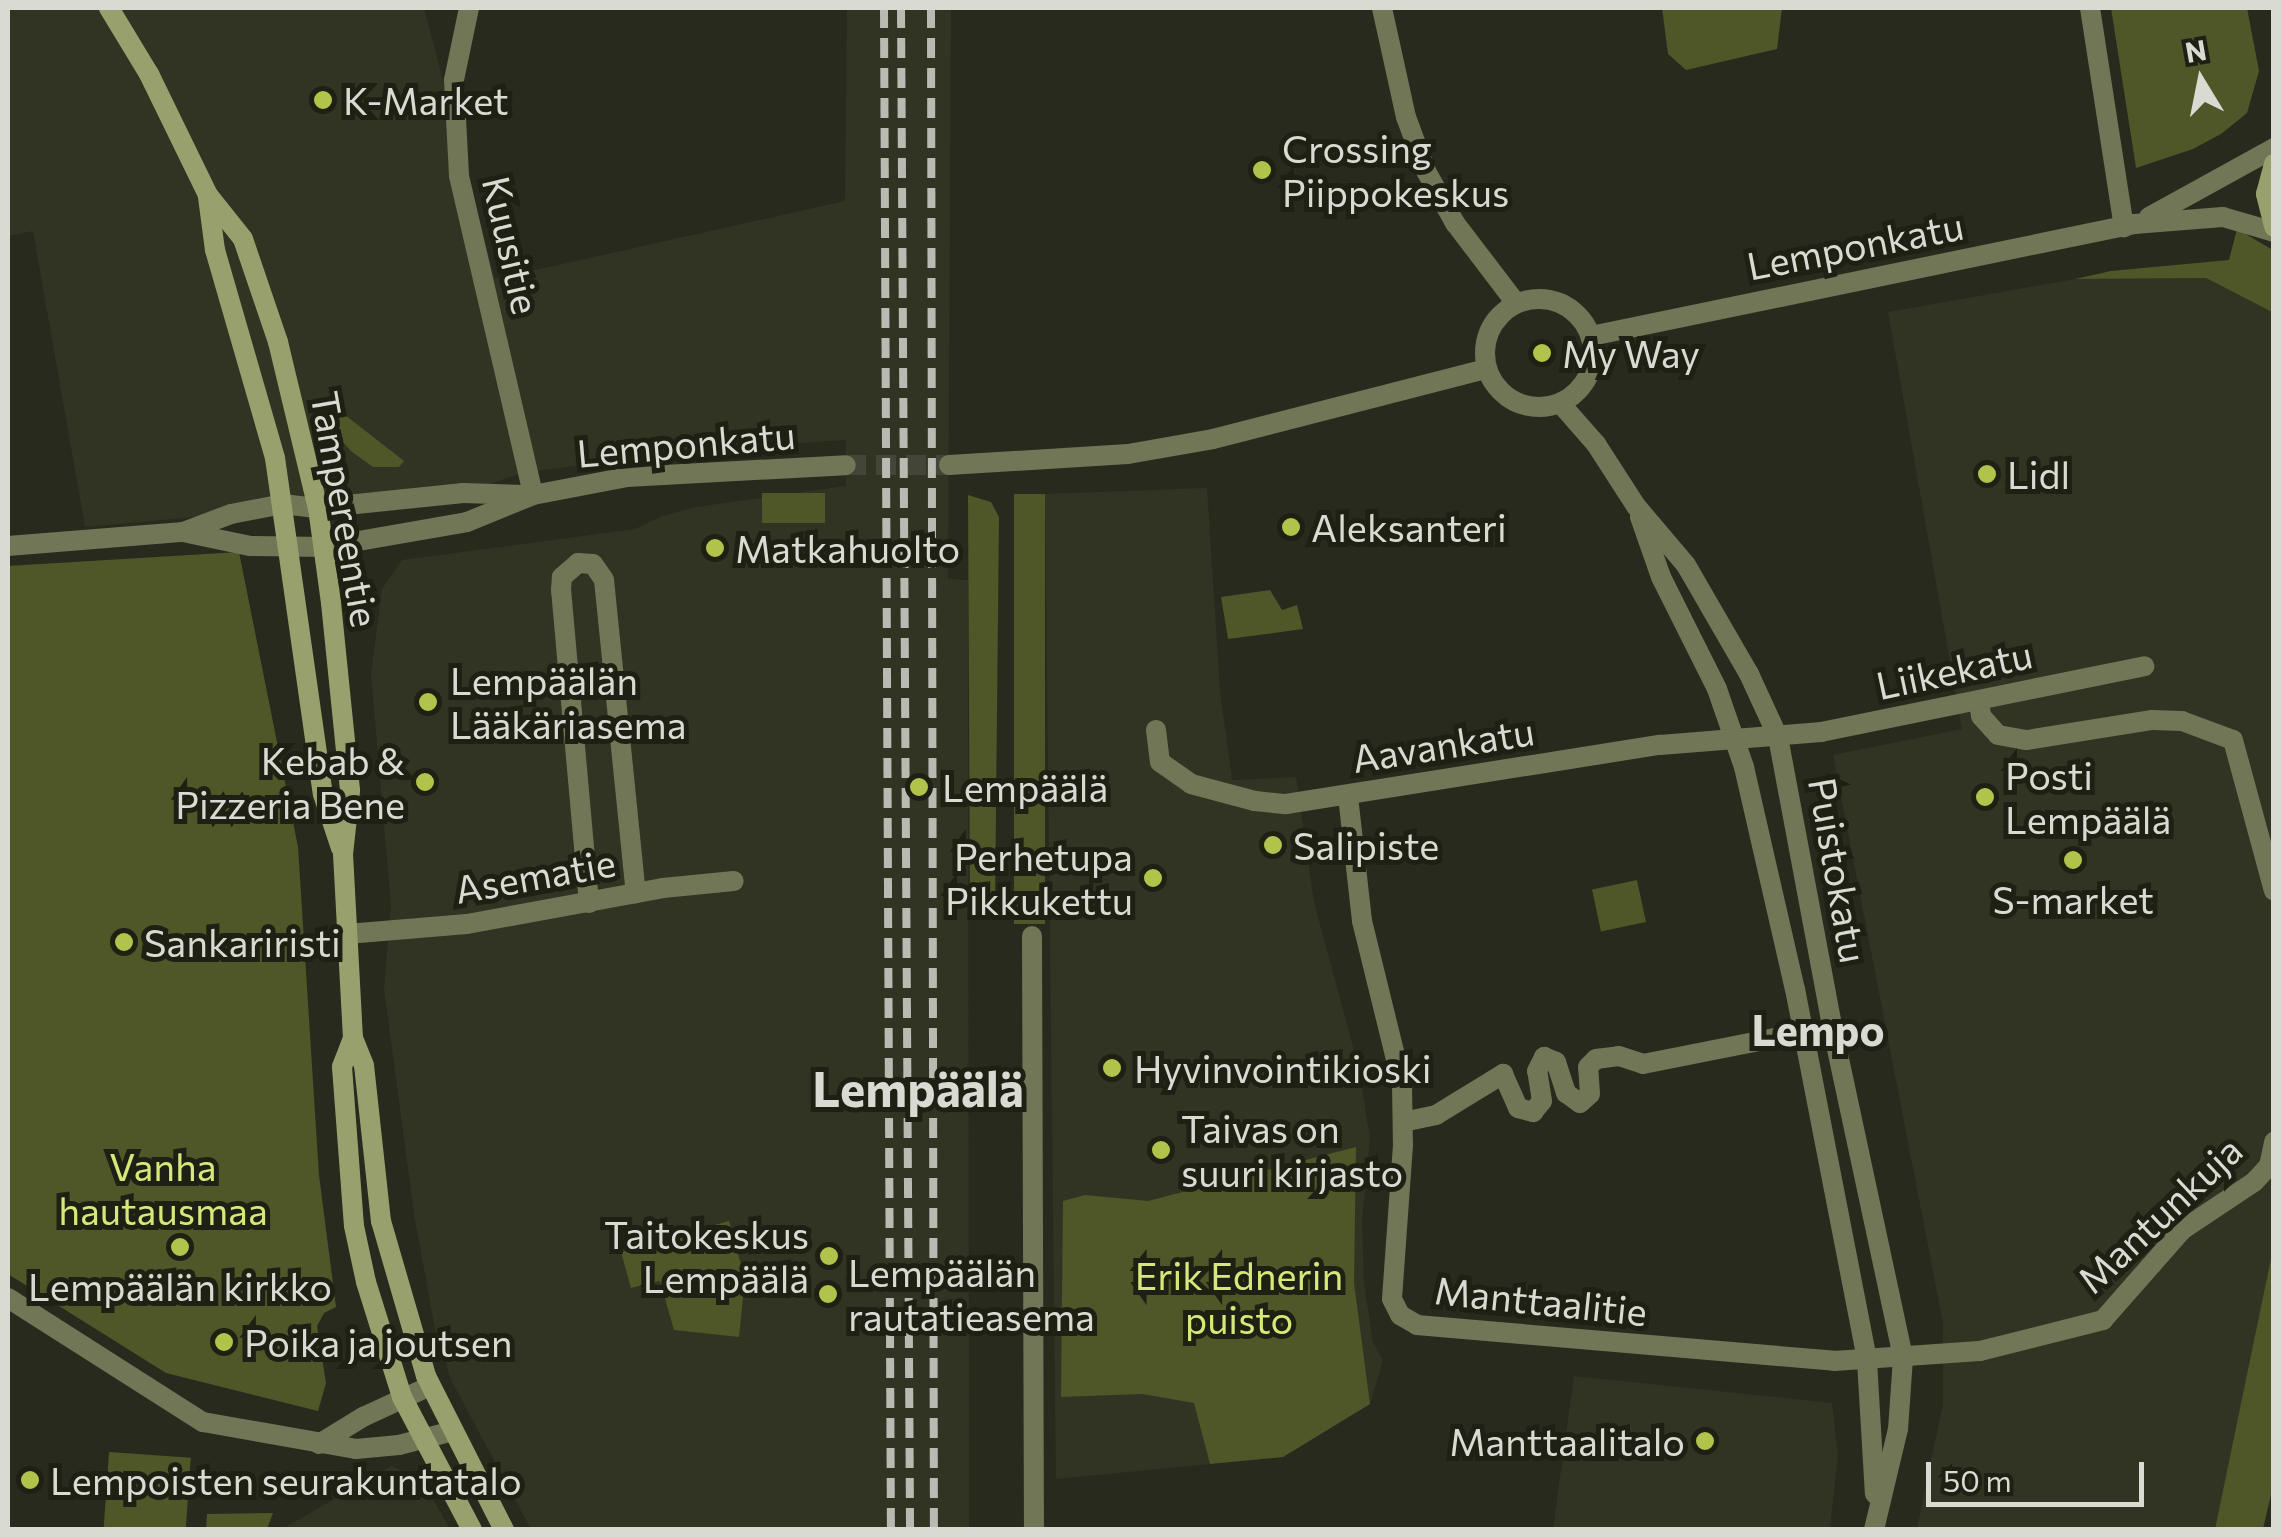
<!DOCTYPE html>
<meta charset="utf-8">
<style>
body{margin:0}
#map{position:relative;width:2281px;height:1537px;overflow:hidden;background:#282a1e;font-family:Commissioner,sans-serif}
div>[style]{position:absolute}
.built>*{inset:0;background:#313423}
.green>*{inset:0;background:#4f5628;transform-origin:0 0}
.street-tunnel>*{height:20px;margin-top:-10px;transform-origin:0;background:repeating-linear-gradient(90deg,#434539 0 20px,transparent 0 30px)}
.street>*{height:20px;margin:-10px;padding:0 10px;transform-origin:10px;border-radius:10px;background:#707656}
.street>.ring{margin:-10px;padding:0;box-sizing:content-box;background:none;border:20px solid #707656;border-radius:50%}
.secondary>*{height:20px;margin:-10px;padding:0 10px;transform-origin:10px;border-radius:10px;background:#98a16d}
.rail>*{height:8px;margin-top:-4px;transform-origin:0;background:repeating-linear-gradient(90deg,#b9bbb2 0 20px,transparent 0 30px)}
.dots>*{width:28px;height:28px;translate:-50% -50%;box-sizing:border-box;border:5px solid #1e2014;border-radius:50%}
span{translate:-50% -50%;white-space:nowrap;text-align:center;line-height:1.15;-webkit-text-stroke:10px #1e2014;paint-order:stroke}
.poi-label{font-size:38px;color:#d9dbd3}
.left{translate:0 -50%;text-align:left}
.right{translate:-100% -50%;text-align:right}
.street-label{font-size:38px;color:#d9dbd3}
.park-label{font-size:38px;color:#d7e87a}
.quarter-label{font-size:42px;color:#d9dbd3;font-weight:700}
.district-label{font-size:48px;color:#d9dbd3;font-weight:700}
.frame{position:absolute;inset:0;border:10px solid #d9dbd3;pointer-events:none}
.north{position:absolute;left:2151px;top:30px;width:100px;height:100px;-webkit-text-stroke:8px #1e2014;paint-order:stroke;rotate:350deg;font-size:28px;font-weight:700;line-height:40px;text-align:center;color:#d9dbd3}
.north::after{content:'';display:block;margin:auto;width:35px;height:45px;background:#d9dbd3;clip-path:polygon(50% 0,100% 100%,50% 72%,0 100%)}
.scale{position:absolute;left:1926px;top:1462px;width:218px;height:45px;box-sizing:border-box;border:5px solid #d9dbd3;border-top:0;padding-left:12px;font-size:30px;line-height:35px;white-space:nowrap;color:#d9dbd3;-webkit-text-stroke:8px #1e2014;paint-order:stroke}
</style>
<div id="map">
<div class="built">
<div style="clip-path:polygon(8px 8px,424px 8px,495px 279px,845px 201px,847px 8px,951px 8px,948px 579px,968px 580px,969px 1529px,531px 1529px,451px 1380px,435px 1329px,414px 1214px,384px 989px,391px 905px,371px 674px,382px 589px,402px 560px,635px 529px,663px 516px,696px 507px,846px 486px,846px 440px,703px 449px,522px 473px,463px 493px,85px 527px,33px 231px,8px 236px)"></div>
<div style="clip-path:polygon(2206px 278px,2272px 312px,2274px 321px,2274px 1249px,2215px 1529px,1917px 1529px,1943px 1404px,1943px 1323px,1833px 755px,1962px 729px,1888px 312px,2075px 279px)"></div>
<div style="clip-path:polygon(1207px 488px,1220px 691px,1232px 780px,1296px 777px,1314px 902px,1360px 1073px,1370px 1140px,1362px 1221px,1364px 1283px,1373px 1343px,1383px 1360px,1370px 1404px,1283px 1457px,1056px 1479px,1045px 494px)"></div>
<div style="clip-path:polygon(1574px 1376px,1832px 1403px,1838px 1455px,1830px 1529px,1553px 1529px)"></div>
<div style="clip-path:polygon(392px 1466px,423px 1482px,450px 1529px,282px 1529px)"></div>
</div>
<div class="green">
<div style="clip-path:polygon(1662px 8px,1782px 8px,1777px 49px,1686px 70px,1668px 54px)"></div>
<div style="clip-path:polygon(2111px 8px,2247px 8px,2259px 71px,2247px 113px,2221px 134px,2193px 149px,2136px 168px)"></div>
<div style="clip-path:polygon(2237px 229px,2273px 250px,2273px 321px,2272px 312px,2206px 278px,2075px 279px,2111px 271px,2229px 260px)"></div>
<div style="clip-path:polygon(331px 404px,404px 461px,399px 467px,373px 467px,352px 452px,339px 438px)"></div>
<div style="left:825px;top:493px;width:30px;height:63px;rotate:90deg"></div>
<div style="left:1045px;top:494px;width:430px;height:31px;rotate:90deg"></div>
<div style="clip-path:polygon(968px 495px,991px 502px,999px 517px,995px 907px,970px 908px)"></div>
<div style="clip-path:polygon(239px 552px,298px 847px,319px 1175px,336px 1307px,324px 1313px,317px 1326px,326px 1383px,318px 1411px,166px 1373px,8px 1274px,8px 566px)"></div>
<div style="clip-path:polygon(1270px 590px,1282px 610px,1297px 605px,1303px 629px,1228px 639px,1221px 597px)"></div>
<div style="left:1637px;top:880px;width:43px;height:46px;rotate:78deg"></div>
<div style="clip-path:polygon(1356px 1147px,1354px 1283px,1370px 1404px,1283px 1457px,1210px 1464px,1194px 1403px,1142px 1394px,1061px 1397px,1063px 1201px,1085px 1195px,1148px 1201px)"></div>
<div style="clip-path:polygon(729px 1221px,745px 1279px,739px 1337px,674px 1330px,660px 1281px,631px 1288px,621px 1252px)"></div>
<div style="clip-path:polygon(2273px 1249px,2273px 1486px,2263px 1529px,2215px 1529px)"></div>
<div style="left:109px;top:1452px;width:82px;height:77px;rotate:4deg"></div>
<div style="clip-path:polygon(273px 1513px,267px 1529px,206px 1529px,207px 1514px)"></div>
</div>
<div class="street-tunnel">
<div style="left:846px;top:465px;width:103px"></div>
</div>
<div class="street">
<div style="left:469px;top:8px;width:74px;rotate:101.8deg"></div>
<div style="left:454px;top:80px;width:96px;rotate:87deg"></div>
<div style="left:459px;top:176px;width:327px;rotate:76.9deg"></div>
<div style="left:1382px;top:8px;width:112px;rotate:77.6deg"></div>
<div style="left:1406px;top:117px;width:58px;rotate:69.7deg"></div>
<div style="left:1426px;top:171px;width:60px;rotate:60.9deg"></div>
<div style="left:1455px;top:223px;width:101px;rotate:52.7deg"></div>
<div style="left:2090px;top:8px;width:222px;rotate:81.2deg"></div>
<div style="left:2149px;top:217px;width:143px;rotate:-28.9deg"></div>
<div class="ring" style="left:1485px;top:299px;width:88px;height:88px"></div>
<div style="left:1591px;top:336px;width:554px;rotate:-11.65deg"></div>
<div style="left:2134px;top:224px;width:89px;rotate:-4.5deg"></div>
<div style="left:2223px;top:217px;width:53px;rotate:16.4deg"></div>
<div style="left:1560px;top:403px;width:55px;rotate:48.7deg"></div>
<div style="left:1596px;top:444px;width:74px;rotate:57.2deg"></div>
<div style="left:1636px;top:506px;width:77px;rotate:49.7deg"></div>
<div style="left:1686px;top:565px;width:126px;rotate:60deg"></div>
<div style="left:1749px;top:674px;width:69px;rotate:65.3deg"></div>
<div style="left:1778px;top:737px;width:294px;rotate:79.4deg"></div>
<div style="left:1832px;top:1026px;width:340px;rotate:77.9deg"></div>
<div style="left:1903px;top:1358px;width:71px;rotate:94deg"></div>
<div style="left:1898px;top:1429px;width:104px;rotate:103.4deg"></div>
<div style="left:949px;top:465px;width:179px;rotate:-3.5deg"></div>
<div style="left:1128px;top:454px;width:86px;rotate:-10deg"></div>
<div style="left:1213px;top:439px;width:282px;rotate:-14.4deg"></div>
<div style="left:1640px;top:517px;width:64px;rotate:70.7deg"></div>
<div style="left:1661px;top:577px;width:125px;rotate:63.4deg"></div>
<div style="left:1717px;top:689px;width:83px;rotate:70.9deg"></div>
<div style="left:1744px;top:767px;width:228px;rotate:77.1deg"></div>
<div style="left:1795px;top:989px;width:379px;rotate:79deg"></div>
<div style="left:1867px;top:1361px;width:133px;rotate:86.6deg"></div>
<div style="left:183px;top:532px;width:68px;rotate:11.8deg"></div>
<div style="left:250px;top:546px;width:74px;rotate:0.8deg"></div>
<div style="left:324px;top:547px;width:145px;rotate:-9.9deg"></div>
<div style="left:467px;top:522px;width:71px;rotate:-22.2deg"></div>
<div style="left:533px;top:495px;width:96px;rotate:-10.8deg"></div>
<div style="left:627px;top:477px;width:219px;rotate:-3.1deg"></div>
<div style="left:8px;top:546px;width:176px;rotate:-4.6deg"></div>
<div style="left:183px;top:532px;width:51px;rotate:-20.6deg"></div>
<div style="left:231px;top:514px;width:53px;rotate:-10.9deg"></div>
<div style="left:283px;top:504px;width:35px;rotate:7deg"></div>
<div style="left:318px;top:508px;width:146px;rotate:-5.9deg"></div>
<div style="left:463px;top:493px;width:63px;rotate:1.8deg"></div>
<div style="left:1979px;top:700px;width:16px;rotate:83deg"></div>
<div style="left:1981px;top:716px;width:25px;rotate:48deg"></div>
<div style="left:1998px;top:735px;width:29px;rotate:10deg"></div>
<div style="left:2027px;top:740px;width:127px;rotate:-9.1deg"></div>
<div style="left:2152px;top:720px;width:30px;rotate:2deg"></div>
<div style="left:2182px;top:721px;width:54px;rotate:20.4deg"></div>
<div style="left:2233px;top:740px;width:156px;rotate:74.8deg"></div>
<div style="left:1156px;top:730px;width:32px;rotate:83deg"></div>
<div style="left:1160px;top:762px;width:38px;rotate:35deg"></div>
<div style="left:1191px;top:784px;width:66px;rotate:14.9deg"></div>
<div style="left:1255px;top:801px;width:31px;rotate:6deg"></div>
<div style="left:1286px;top:804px;width:379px;rotate:-9deg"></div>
<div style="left:1660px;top:745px;width:162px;rotate:-4.6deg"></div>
<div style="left:1821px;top:732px;width:330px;rotate:-11.5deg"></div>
<div style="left:1348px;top:796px;width:126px;rotate:83.6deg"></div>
<div style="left:1362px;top:921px;width:168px;rotate:76.2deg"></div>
<div style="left:1402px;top:1084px;width:61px;rotate:89.1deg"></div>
<div style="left:1403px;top:1145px;width:154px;rotate:94.1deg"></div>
<div style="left:1392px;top:1299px;width:18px;rotate:63deg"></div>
<div style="left:1400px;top:1315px;width:20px;rotate:30deg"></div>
<div style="left:1417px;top:1325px;width:419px;rotate:4.9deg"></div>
<div style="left:1834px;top:1361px;width:146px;rotate:-3.9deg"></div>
<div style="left:1980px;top:1351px;width:127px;rotate:-14.1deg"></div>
<div style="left:2103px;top:1320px;width:120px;rotate:-48.7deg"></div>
<div style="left:2182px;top:1230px;width:87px;rotate:-33.7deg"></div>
<div style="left:2254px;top:1182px;width:22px;rotate:-47deg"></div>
<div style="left:2269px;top:1166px;width:25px;rotate:-78deg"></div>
<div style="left:589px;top:903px;width:314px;rotate:-95.1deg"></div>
<div style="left:561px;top:590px;width:13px;rotate:-86deg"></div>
<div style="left:562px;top:577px;width:21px;rotate:-41deg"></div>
<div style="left:578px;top:563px;width:15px;rotate:4deg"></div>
<div style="left:593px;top:564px;width:19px;rotate:55deg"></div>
<div style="left:604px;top:580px;width:315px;rotate:84.2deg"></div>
<div style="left:347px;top:934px;width:120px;rotate:-4.8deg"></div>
<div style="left:467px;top:924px;width:199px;rotate:-10.4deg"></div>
<div style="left:663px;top:888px;width:71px;rotate:-5.6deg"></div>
<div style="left:1032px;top:936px;width:594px;rotate:89.81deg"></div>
<div style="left:1403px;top:1122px;width:34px;rotate:-12deg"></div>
<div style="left:1436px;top:1115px;width:79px;rotate:-31.5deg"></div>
<div style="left:1503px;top:1074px;width:37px;rotate:66deg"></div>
<div style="left:1518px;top:1108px;width:16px;rotate:15deg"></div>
<div style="left:1533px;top:1112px;width:14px;rotate:-51deg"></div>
<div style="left:1542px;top:1101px;width:30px;rotate:-99deg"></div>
<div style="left:1537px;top:1071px;width:16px;rotate:-63deg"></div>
<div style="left:1544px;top:1057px;width:13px;rotate:23deg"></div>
<div style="left:1556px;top:1062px;width:33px;rotate:72deg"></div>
<div style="left:1566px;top:1093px;width:17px;rotate:36deg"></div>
<div style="left:1580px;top:1103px;width:13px;rotate:-42deg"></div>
<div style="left:1590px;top:1094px;width:27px;rotate:-94deg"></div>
<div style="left:1588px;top:1067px;width:11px;rotate:-45deg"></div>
<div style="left:1596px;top:1059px;width:23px;rotate:-7deg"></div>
<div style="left:1619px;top:1056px;width:25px;rotate:18deg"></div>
<div style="left:1643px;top:1064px;width:175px;rotate:-11.2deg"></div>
<div style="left:8px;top:1298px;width:231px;rotate:32.5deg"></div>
<div style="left:203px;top:1422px;width:155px;rotate:10deg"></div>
<div style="left:356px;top:1449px;width:43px;rotate:-5.3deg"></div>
<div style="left:399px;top:1445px;width:56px;rotate:-14.5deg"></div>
<div style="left:319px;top:1444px;width:52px;rotate:-31.5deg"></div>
<div style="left:363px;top:1417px;width:74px;rotate:-24.8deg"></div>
</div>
<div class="secondary">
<div style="left:109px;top:8px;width:77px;rotate:58.8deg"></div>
<div style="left:149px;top:74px;width:135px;rotate:64deg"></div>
<div style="left:208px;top:195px;width:56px;rotate:51.5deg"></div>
<div style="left:243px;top:239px;width:109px;rotate:71.2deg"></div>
<div style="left:278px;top:342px;width:171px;rotate:76.5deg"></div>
<div style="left:318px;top:508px;width:96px;rotate:82.2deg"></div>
<div style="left:331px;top:603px;width:188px;rotate:84.2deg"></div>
<div style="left:350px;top:790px;width:64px;rotate:96.2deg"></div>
<div style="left:343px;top:854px;width:184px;rotate:86.9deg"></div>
<div style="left:353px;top:1038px;width:29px;rotate:68deg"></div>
<div style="left:364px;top:1065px;width:157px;rotate:83.8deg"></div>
<div style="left:381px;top:1221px;width:161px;rotate:73.8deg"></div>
<div style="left:426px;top:1376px;width:173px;rotate:63.1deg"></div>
<div style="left:2274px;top:164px;width:31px;rotate:105deg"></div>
<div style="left:2266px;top:194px;width:34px;rotate:76deg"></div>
<div style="left:208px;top:197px;width:53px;rotate:82.5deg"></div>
<div style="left:215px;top:250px;width:216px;rotate:73.9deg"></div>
<div style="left:275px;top:458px;width:339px;rotate:81.9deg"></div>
<div style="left:323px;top:794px;width:57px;rotate:71.6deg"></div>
<div style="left:353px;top:1038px;width:31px;rotate:111deg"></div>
<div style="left:342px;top:1067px;width:159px;rotate:85.7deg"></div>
<div style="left:354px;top:1226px;width:57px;rotate:77.9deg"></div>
<div style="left:366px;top:1282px;width:121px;rotate:72.6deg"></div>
<div style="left:402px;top:1397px;width:150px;rotate:62.2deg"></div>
</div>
<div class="rail">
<div style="left:884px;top:8px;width:1522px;rotate:89.74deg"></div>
<div style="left:901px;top:8px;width:1522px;rotate:89.66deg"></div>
<div style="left:931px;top:8px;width:1522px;rotate:89.89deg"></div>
</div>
<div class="dots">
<div style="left:323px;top:100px;background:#b2c34c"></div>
<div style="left:1262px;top:170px;background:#b2c34c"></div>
<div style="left:1542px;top:353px;background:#b2c34c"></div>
<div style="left:1987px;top:474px;background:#b2c34c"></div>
<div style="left:1291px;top:527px;background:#b2c34c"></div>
<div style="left:715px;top:548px;background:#b2c34c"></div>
<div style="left:428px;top:702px;background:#b2c34c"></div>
<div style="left:425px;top:782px;background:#b2c34c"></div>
<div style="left:919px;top:787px;background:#b2c34c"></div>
<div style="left:1985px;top:797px;background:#b2c34c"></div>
<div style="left:1273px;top:845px;background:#b2c34c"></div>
<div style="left:2073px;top:860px;background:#b2c34c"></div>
<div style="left:1153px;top:878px;background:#b2c34c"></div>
<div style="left:124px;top:942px;background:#b2c34c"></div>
<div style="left:1112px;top:1068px;background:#b2c34c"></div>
<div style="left:1161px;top:1150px;background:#b2c34c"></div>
<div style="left:180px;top:1247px;background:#b2c34c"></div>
<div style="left:829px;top:1256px;background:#b2c34c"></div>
<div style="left:828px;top:1294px;background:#b2c34c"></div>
<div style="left:224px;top:1342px;background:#b2c34c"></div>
<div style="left:1705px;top:1441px;background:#b2c34c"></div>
<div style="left:30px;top:1480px;background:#b2c34c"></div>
</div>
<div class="poi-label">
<span class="left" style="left:343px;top:100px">K-Market</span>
<span class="left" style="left:1282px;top:170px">Crossing<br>Piippokeskus</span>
<span class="left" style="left:1562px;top:353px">My Way</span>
<span class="left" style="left:2007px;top:474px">Lidl</span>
<span class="left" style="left:1311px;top:527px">Aleksanteri</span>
<span class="left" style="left:735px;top:548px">Matkahuolto</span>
<span class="left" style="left:450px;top:702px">Lempäälän<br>Lääkäriasema</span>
<span class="right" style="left:405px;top:782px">Kebab &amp;<br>Pizzeria Bene</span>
<span class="left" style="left:2005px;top:797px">Posti<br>Lempäälä</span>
<span class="left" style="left:942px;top:787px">Lempäälä</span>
<span class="left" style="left:1293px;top:845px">Salipiste</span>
<span class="right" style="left:1133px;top:878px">Perhetupa<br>Pikkukettu</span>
<span style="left:2073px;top:899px">S-market</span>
<span class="left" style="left:144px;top:942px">Sankariristi</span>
<span class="left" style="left:1134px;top:1068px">Hyvinvointikioski</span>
<span class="left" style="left:1181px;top:1150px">Taivas on<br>suuri kirjasto</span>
<span class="right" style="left:809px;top:1256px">Taitokeskus<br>Lempäälä</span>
<span class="left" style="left:848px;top:1294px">Lempäälän<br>rautatieasema</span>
<span style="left:180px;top:1286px">Lempäälän kirkko</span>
<span class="left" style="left:244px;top:1342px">Poika ja joutsen</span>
<span class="right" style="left:1685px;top:1441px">Manttaalitalo</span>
<span class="left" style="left:50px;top:1480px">Lempoisten seurakuntatalo</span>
</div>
<div class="street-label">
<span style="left:512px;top:245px;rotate:77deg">Kuusitie</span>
<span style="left:1855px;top:245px;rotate:-11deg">Lemponkatu</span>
<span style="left:686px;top:443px;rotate:-5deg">Lemponkatu</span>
<span style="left:346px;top:509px;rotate:80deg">Tampereentie</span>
<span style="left:1954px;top:669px;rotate:-12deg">Liikekatu</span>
<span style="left:1443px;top:744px;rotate:-9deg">Aavankatu</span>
<span style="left:1839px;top:870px;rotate:80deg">Puistokatu</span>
<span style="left:535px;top:875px;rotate:-10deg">Asematie</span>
<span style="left:2159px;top:1214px;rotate:-43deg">Mantunkuja</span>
<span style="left:1541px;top:1300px;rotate:6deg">Manttaalitie</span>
</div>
<div class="park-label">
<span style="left:163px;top:1188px">Vanha<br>hautausmaa</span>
<span style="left:1239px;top:1297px">Erik Ednerin<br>puisto</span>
</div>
<div class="quarter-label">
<span style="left:1818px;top:1029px">Lempo</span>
</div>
<div class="district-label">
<span style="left:918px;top:1088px">Lempäälä</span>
</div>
<div class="frame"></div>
<div class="north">N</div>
<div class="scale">50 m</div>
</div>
